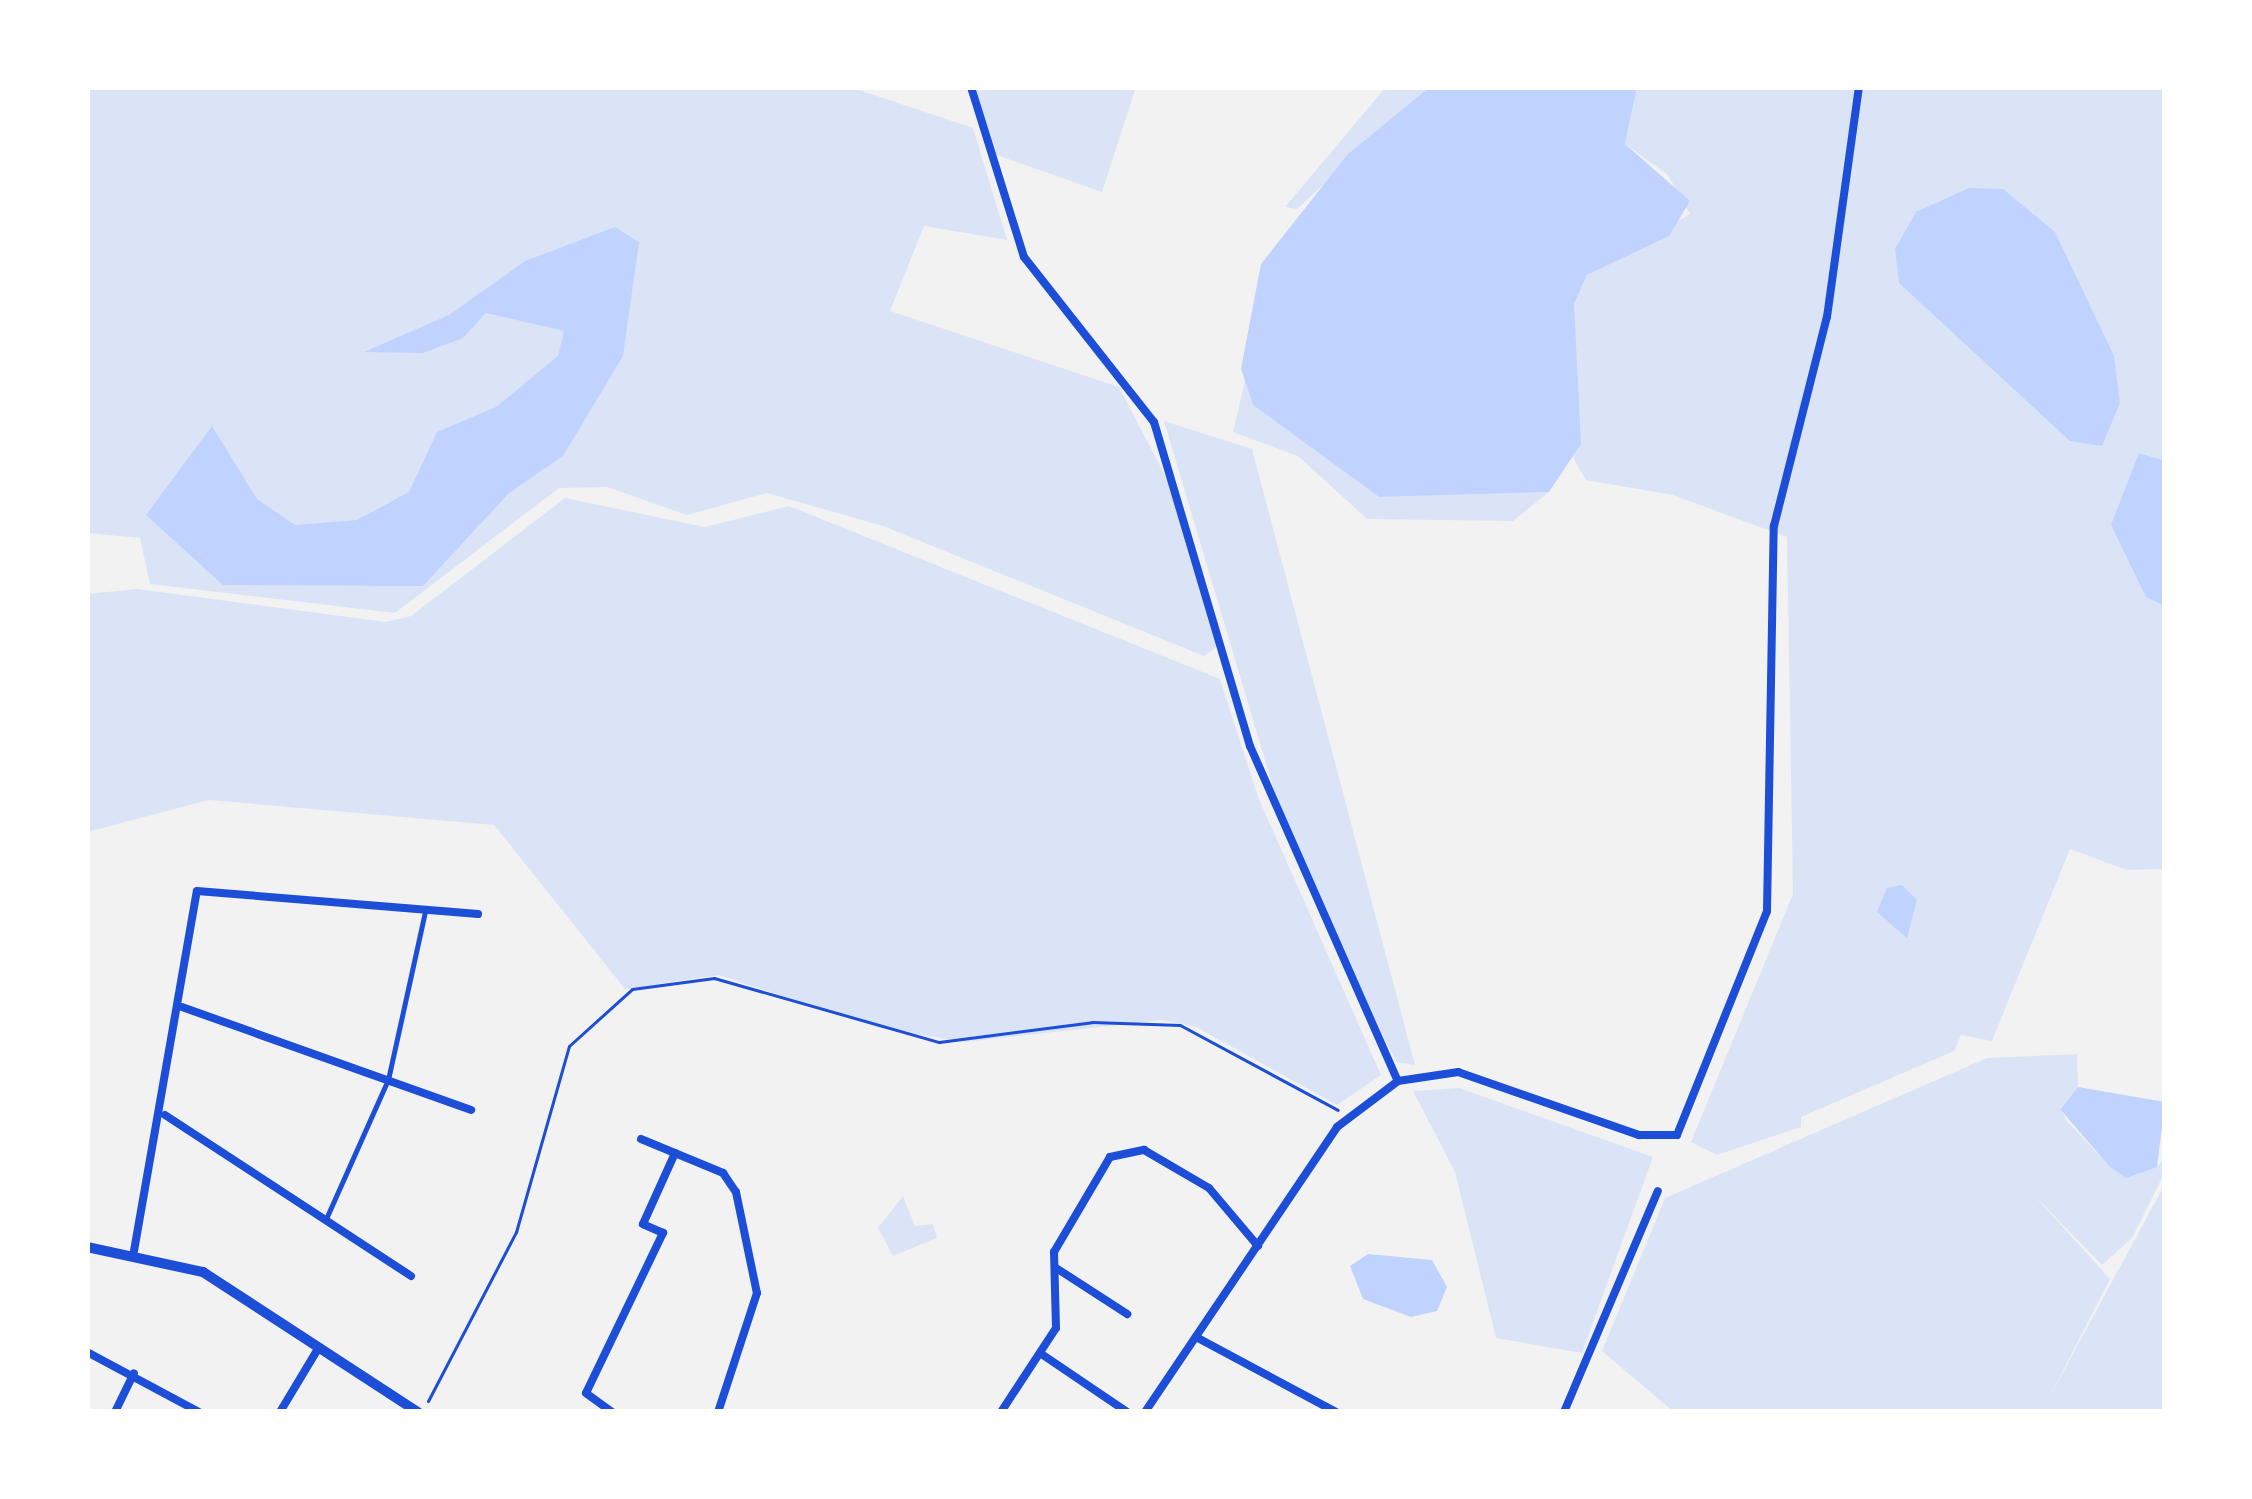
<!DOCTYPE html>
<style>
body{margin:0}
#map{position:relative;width:2252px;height:1499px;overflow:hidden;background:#f2f2f2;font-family:Lora,serif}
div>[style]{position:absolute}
.green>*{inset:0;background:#dbe4f7}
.water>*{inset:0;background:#bfd3fe}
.path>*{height:3px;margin:-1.5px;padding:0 1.5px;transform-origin:1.5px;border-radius:1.5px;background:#1d4ed8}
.service>*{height:4.5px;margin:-2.25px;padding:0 2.25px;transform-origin:2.25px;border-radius:2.25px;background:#1d4ed8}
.minor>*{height:8px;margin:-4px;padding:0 4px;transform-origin:4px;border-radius:4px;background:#1d4ed8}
.tertiary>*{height:10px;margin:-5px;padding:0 5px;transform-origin:5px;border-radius:5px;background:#1d4ed8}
span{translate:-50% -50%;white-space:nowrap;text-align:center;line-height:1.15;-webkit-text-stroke:9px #fff;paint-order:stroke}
.frame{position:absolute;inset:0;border:90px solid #fff;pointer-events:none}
</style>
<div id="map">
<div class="green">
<div style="clip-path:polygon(87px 87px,850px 87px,973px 128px,1007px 240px,924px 226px,890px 311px,1119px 387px,1172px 489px,1218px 646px,1204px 656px,883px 526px,767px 493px,687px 515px,607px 487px,559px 488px,395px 613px,150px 584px,140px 538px,87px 533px)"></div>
<div style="clip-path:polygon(976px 87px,1136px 87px,1102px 192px,994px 154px)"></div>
<div style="clip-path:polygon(1386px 87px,1430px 87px,1297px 209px,1285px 207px)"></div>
<div style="clip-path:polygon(1637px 87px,2165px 87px,2165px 869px,2127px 870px,2070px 849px,1992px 1041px,1961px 1035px,1954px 1051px,1801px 1117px,1801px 1127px,1717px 1155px,1691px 1142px,1793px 894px,1787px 537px,1673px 495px,1586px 480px,1574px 459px,1574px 304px,1587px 275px,1690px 214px,1668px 175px,1625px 144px)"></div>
<div style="clip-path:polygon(1245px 381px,1253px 405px,1379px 497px,1549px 492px,1513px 521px,1367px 519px,1298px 456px,1233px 432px)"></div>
<div style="clip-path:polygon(1164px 421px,1252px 449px,1415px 1065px,1397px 1062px,1386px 1043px,1279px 807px)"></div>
<div style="clip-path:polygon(565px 498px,705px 527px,789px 506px,1220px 679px,1258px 797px,1381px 1075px,1337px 1105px,1196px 1027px,1162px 1020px,965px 1042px,879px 1028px,719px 975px,625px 989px,494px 825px,209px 800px,87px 832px,87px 594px,137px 589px,386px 622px,411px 616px)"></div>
<div style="clip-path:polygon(2077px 1054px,2078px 1087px,2060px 1108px,2067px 1121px,2109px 1166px,2157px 1167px,2165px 1157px,2165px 1172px,2132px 1238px,2102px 1265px,2031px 1192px,2110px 1279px,2049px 1398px,2165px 1184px,2165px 1412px,1674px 1412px,1602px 1351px,1665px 1198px,1987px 1058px)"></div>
<div style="clip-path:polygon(1459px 1088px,1653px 1157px,1582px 1353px,1496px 1338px,1455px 1172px,1413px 1091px)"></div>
<div style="clip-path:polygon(903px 1196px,915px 1226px,933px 1224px,937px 1238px,893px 1256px,878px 1228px)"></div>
</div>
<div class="water">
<div style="clip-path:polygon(1430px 87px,1637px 87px,1625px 144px,1690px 201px,1669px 236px,1587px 275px,1574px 304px,1581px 444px,1549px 492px,1379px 497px,1253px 405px,1241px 369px,1261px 264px,1348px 154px)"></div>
<div style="clip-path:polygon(1969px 188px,2003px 189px,2055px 232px,2114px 356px,2120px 403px,2102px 446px,2070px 441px,1899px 283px,1895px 249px,1916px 212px)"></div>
<div style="clip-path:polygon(615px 227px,639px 242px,623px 356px,563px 456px,509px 493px,423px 586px,223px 585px,146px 515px,212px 426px,257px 499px,295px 525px,357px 520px,409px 492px,437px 432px,496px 407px,558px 356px,564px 331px,486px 313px,463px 338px,423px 353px,364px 352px,449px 315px,525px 261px)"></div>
<div style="clip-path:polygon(2139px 453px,2165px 461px,2165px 606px,2146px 597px,2111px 525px)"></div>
<div style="clip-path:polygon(1902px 885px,1917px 900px,1907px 938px,1877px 912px,1887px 888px)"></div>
<div style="clip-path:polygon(2078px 1087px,2165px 1102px,2157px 1167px,2126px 1178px,2109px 1166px,2060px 1109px)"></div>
<div style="clip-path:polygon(1368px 1254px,1432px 1260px,1447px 1287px,1437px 1311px,1411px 1317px,1363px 1299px,1350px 1266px)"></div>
</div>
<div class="path">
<div style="left:428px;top:1401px;width:191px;rotate:-62.5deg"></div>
<div style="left:516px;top:1232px;width:193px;rotate:-74.1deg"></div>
<div style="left:569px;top:1046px;width:85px;rotate:-42.1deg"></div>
<div style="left:632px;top:989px;width:83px;rotate:-7.6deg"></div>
<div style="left:714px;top:978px;width:234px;rotate:15.9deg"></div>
<div style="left:939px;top:1042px;width:154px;rotate:-7.4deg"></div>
<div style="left:1092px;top:1022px;width:88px;rotate:2deg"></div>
<div style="left:1180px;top:1025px;width:179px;rotate:28.3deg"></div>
</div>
<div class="service">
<div style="left:326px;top:1219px;width:152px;rotate:-66deg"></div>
<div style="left:388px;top:1080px;width:172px;rotate:-77.6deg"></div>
</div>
<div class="minor">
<div style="left:971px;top:87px;width:178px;rotate:72.7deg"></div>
<div style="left:1024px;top:257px;width:210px;rotate:51.8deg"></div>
<div style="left:1154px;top:422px;width:338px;rotate:73.5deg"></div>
<div style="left:1250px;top:746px;width:366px;rotate:66.2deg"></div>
<div style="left:182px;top:1007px;width:307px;rotate:19.6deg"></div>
<div style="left:165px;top:1115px;width:294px;rotate:33.2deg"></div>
<div style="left:641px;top:1139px;width:89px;rotate:22.5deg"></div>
<div style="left:723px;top:1173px;width:23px;rotate:56deg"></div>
<div style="left:736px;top:1192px;width:103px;rotate:78.3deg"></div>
<div style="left:757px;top:1293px;width:125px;rotate:108.1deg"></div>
<div style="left:134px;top:1251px;width:365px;rotate:-80.1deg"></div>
<div style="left:197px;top:891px;width:282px;rotate:4.7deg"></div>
<div style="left:1056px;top:1268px;width:85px;rotate:32.9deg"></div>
<div style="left:1196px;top:1337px;width:159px;rotate:28.2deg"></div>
<div style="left:87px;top:1352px;width:127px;rotate:28.2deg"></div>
<div style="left:1040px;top:1353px;width:105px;rotate:34.1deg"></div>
<div style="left:115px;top:1412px;width:43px;rotate:-64deg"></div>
<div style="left:280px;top:1412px;width:76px;rotate:-59deg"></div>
<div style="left:612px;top:1412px;width:32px;rotate:-144deg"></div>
<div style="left:586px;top:1393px;width:178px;rotate:-64.3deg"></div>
<div style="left:663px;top:1233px;width:22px;rotate:-156deg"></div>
<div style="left:643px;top:1224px;width:78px;rotate:-65.7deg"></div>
<div style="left:1001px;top:1412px;width:100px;rotate:-56.8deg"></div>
<div style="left:1056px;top:1328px;width:76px;rotate:-91.5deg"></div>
<div style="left:1054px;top:1252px;width:110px;rotate:-59.5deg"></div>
<div style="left:1110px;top:1157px;width:35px;rotate:-12deg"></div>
<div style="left:1144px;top:1150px;width:75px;rotate:30.3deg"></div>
<div style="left:1209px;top:1188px;width:76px;rotate:49.8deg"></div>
<div style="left:1145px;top:1412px;width:344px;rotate:-56deg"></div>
<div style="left:1337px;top:1127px;width:76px;rotate:-37deg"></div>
<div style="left:1398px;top:1081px;width:61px;rotate:-8.5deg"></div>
<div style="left:1458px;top:1072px;width:192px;rotate:19.2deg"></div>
<div style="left:1639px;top:1135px;width:38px"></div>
<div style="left:1677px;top:1135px;width:241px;rotate:-68.1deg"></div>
<div style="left:1767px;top:911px;width:385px;rotate:-89deg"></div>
<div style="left:1774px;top:526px;width:216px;rotate:-75.8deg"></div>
<div style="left:1827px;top:317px;width:232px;rotate:-82.1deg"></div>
<div style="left:1564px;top:1412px;width:240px;rotate:-67deg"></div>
</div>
<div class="tertiary">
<div style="left:87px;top:1247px;width:119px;rotate:12.2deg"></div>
<div style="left:203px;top:1272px;width:257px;rotate:33.1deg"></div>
</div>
<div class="frame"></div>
</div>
